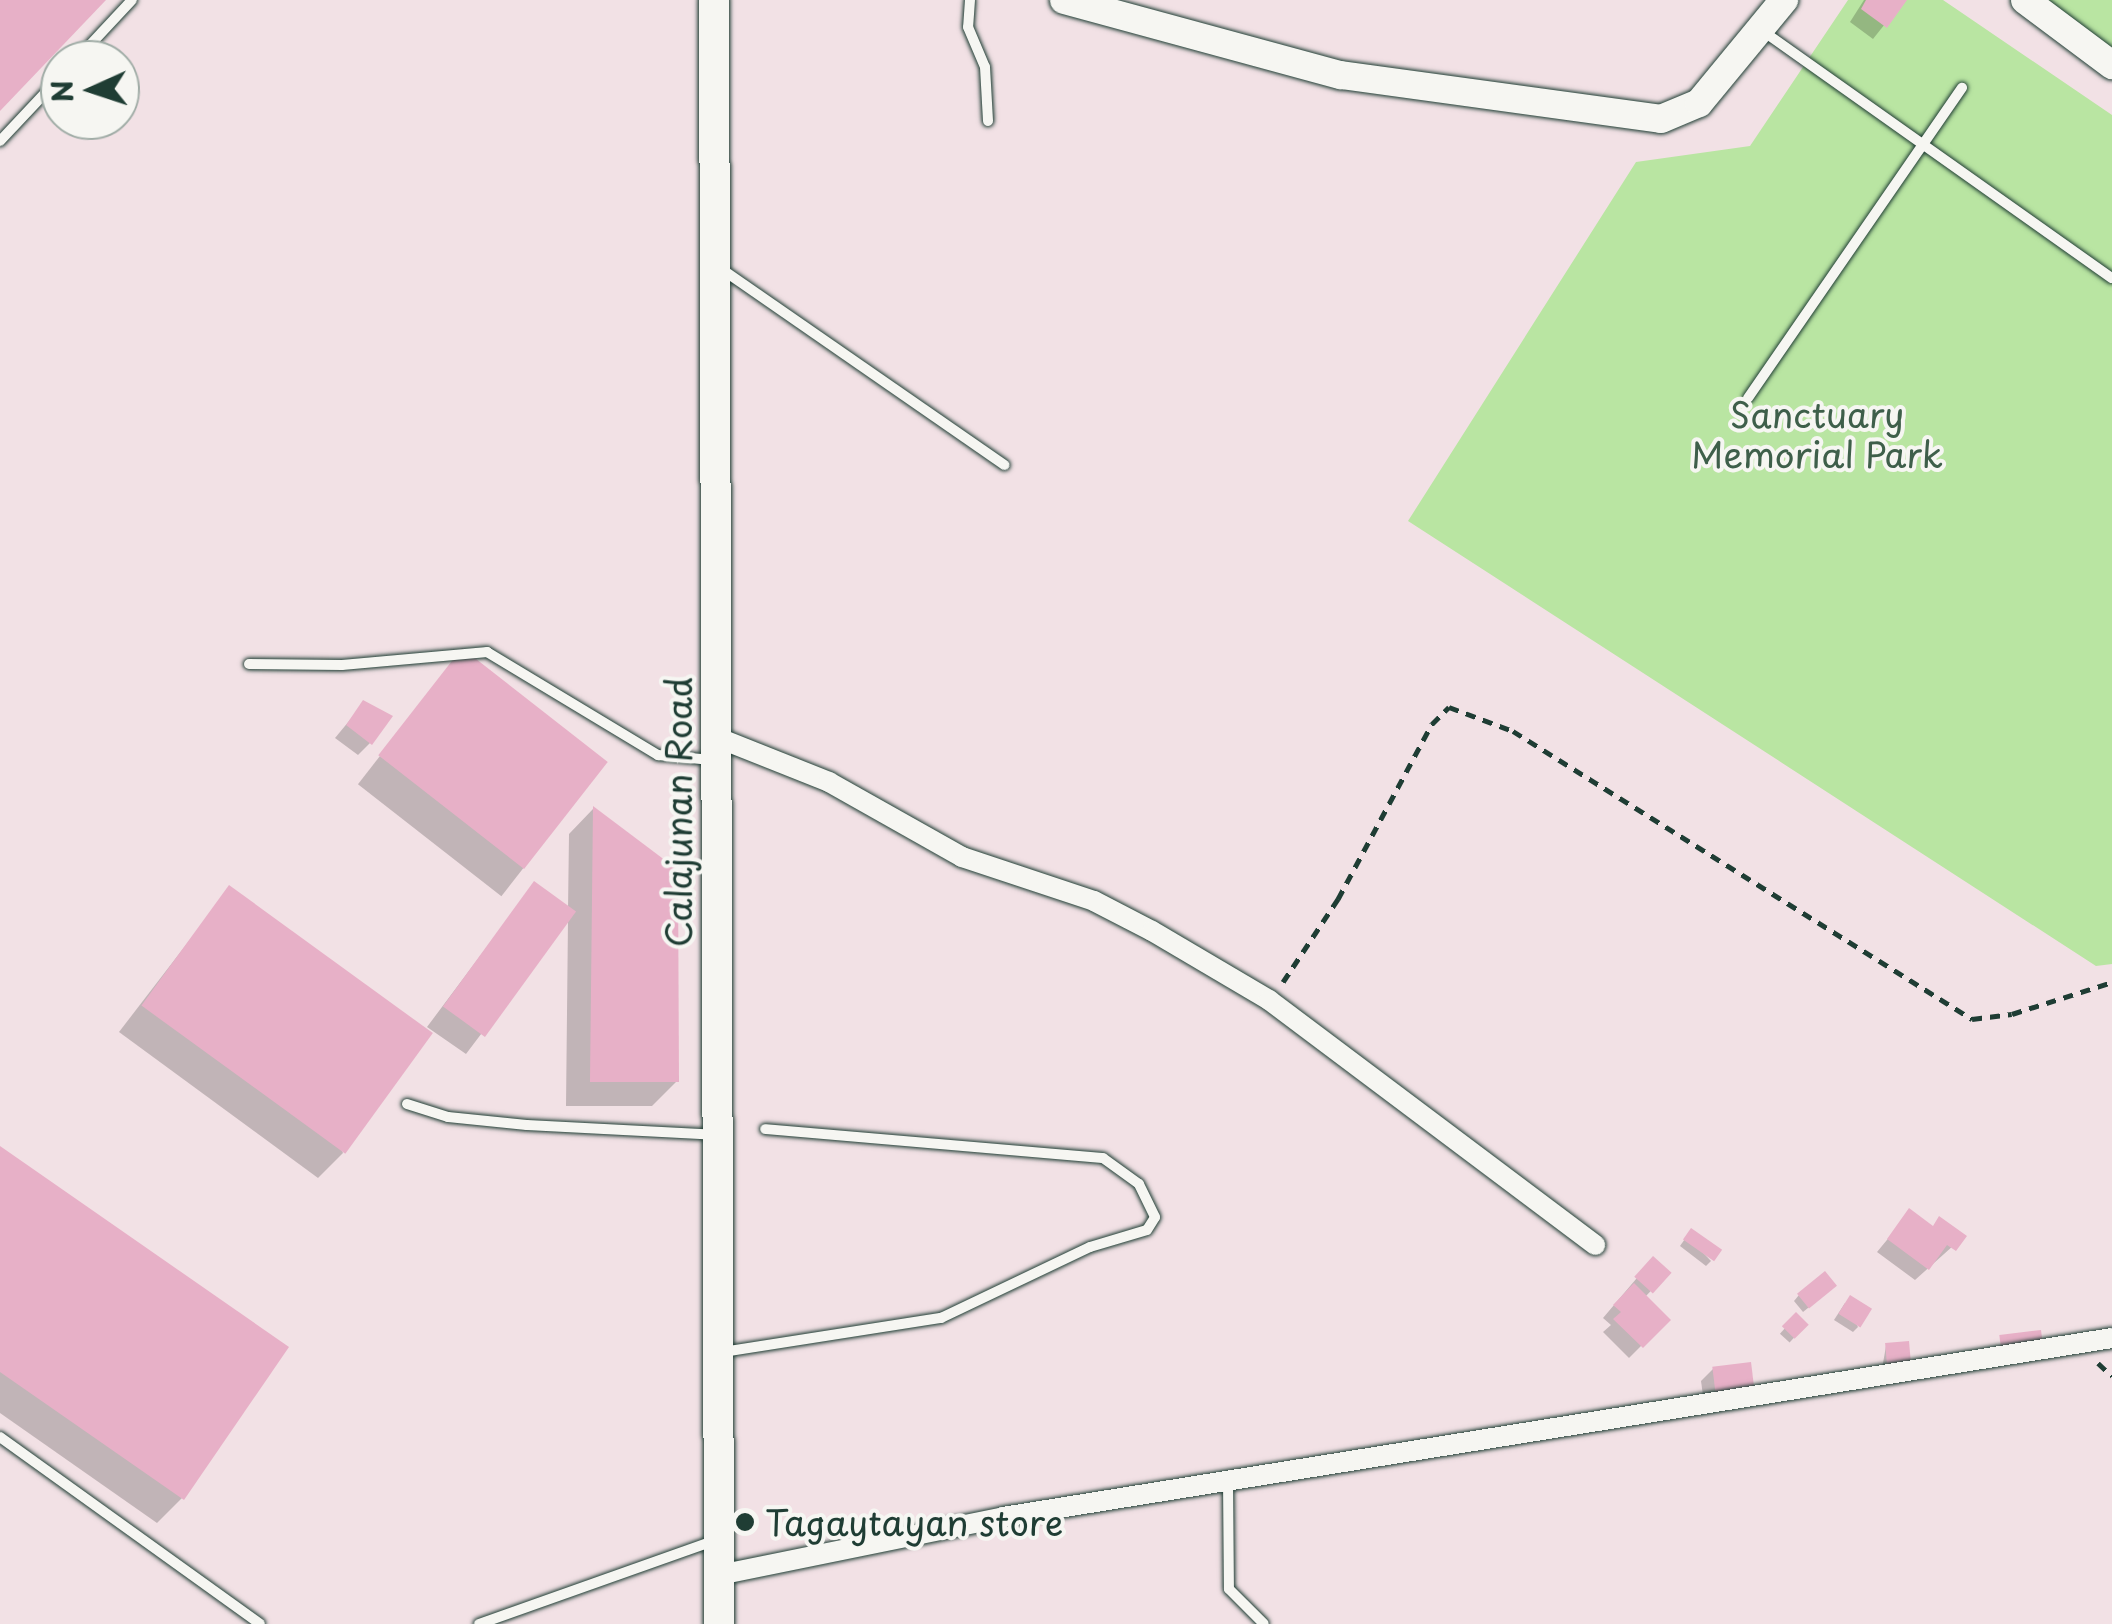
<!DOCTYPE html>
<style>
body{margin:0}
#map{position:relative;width:2112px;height:1624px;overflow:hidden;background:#f2e1e5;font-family:"Playpen Sans",sans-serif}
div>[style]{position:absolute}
.green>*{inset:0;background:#b9e5a2}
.shadow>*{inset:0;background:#0003;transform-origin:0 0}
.building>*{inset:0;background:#e7b0c7;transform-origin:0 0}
.path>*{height:5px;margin-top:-2.5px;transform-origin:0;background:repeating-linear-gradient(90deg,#1f3d34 0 10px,transparent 0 18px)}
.roads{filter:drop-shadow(0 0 2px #1f3d34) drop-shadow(0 0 2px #1f3d34)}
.service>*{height:10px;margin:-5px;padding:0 5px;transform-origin:5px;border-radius:5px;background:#f6f6f2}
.minor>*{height:20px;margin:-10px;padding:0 10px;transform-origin:10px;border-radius:10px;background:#f6f6f2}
.tertiary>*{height:28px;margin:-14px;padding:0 14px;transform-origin:14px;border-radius:14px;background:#f6f6f2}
.secondary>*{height:30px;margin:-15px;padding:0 15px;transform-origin:15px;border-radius:15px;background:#f6f6f2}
.dots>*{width:28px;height:28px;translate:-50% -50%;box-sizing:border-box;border:5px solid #f6f6f2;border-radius:50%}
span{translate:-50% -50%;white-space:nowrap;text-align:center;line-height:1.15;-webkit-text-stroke:8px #f6f6f2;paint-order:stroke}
.park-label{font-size:35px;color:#3e5f4a}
.street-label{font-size:35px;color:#1f3d34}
.poi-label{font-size:35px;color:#1f3d34}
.left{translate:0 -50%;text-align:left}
.north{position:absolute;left:40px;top:40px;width:100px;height:100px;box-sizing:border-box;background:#f6f6f2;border:2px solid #a0aca6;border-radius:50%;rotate:267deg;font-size:28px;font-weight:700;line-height:40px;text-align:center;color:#1f3d34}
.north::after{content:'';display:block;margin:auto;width:35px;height:45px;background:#1f3d34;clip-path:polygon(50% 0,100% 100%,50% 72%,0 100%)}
</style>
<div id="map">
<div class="green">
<div style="clip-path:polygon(1848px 0,1943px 0,2112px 115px,2112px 964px,2096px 966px,1408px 521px,1636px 162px,1750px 146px)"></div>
<div style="clip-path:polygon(2037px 0,2112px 0,2112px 54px)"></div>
</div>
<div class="shadow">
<div style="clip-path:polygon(1864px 0,1904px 0,1873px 39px,1850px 22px)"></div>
<div style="left:462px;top:651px;width:182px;height:169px;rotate:38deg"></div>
<div style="clip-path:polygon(364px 703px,370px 743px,358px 755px,335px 738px)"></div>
<div style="clip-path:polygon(593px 809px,677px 1081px,652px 1106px,566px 1106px,568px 919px,466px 1054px,427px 1027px,534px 884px,568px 909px,569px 834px)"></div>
<div style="clip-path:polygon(229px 889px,343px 1153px,318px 1178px,119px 1032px)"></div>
<div style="clip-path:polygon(0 1149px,182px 1498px,157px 1523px,0 1413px)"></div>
<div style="clip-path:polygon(1910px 1212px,1931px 1228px,1963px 1237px,1915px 1280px,1877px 1252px)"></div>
<div style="clip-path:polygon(1687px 1236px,1711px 1261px,1706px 1266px,1680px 1246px)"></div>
<div style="clip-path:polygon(1653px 1259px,1668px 1273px,1645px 1297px,1667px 1320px,1629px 1358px,1603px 1332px,1611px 1325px,1603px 1318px)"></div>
<div style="clip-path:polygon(1829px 1291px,1803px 1312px,1794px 1301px,1799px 1295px)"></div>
<div style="clip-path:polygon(1845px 1303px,1858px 1327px,1853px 1332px,1834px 1320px)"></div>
<div style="left:1796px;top:1316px;width:13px;height:24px;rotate:42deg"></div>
<div style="clip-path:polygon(1886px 1346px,1908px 1361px,1882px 1369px)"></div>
<div style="clip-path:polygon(1713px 1369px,1739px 1399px,1704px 1403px,1701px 1381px)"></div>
</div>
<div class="building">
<div style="clip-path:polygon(0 0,106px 0,0 111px)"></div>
<div style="clip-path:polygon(1866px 0,1907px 0,1887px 28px,1861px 9px)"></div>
<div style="left:462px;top:648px;width:185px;height:136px;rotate:38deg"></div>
<div style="clip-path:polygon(363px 700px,393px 716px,372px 745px,346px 725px)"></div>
<div style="clip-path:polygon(593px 806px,678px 870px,679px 1082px,590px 1082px)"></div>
<div style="left:534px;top:881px;width:52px;height:155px;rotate:36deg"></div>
<div style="left:229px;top:885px;width:252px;height:149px;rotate:36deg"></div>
<div style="clip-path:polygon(0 1146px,289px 1347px,184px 1500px,0 1372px)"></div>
<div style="clip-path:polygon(1909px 1208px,1933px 1226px,1939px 1216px,1967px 1236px,1956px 1251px,1947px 1245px,1929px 1270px,1887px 1239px)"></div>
<div style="left:1691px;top:1228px;width:38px;height:14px;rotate:35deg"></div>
<div style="left:1653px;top:1256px;width:25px;height:28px;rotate:42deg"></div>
<div style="left:1825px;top:1271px;width:19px;height:36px;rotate:51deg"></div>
<div style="clip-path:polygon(1634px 1283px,1671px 1320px,1643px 1348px,1613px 1319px,1621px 1312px,1613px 1305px)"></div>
<div style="left:1850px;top:1295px;width:26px;height:22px;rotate:32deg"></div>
<div style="left:1796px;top:1312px;width:18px;height:20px;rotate:45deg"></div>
<div style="left:2041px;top:1330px;width:16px;height:42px;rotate:83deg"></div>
<div style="left:1909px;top:1341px;width:21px;height:24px;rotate:85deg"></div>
<div style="left:1751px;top:1362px;width:26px;height:39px;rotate:83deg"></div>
</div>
<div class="path">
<div style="left:1283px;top:982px;width:100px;rotate:-56.5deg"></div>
<div style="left:1338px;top:899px;width:199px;rotate:-61.8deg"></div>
<div style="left:1432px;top:724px;width:24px;rotate:-45deg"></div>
<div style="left:1449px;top:707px;width:68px;rotate:20.6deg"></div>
<div style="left:1513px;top:731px;width:542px;rotate:32.11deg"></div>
<div style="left:1972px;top:1019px;width:40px;rotate:-7.1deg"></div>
<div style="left:2012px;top:1014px;width:105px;rotate:-17.7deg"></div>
<div style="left:2098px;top:1363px;width:19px;rotate:43deg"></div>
</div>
<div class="roads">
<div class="service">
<div style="left:970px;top:0;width:27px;rotate:94deg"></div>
<div style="left:968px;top:27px;width:43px;rotate:67deg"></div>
<div style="left:985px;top:67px;width:54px;rotate:86.8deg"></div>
<div style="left:1760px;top:29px;width:431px;rotate:35.3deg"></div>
<div style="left:76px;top:60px;width:82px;rotate:-47deg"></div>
<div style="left:0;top:141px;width:88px;rotate:-46.8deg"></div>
<div style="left:720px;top:268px;width:346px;rotate:34.7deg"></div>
<div style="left:1748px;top:398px;width:377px;rotate:-55.4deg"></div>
<div style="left:249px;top:664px;width:93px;rotate:0.6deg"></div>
<div style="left:342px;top:665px;width:146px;rotate:-5.1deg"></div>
<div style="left:487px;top:652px;width:200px;rotate:31.1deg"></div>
<div style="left:658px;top:755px;width:54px;rotate:5.3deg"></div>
<div style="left:407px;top:1104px;width:43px;rotate:17.6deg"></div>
<div style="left:448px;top:1117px;width:79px;rotate:5.8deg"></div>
<div style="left:527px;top:1125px;width:188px;rotate:3deg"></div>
<div style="left:723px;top:1352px;width:221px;rotate:-8.9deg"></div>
<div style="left:941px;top:1318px;width:165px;rotate:-25.5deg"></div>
<div style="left:1090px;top:1247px;width:59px;rotate:-16.6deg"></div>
<div style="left:1147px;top:1230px;width:15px;rotate:-58deg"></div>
<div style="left:1155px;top:1217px;width:37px;rotate:-116deg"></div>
<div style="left:1139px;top:1184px;width:44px;rotate:-144.2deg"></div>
<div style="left:1103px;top:1158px;width:339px;rotate:-175.1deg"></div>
<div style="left:0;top:1437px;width:320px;rotate:35.7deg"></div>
<div style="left:1228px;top:1481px;width:108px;rotate:89.5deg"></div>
<div style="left:1229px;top:1589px;width:49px;rotate:45deg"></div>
<div style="left:479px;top:1624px;width:248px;rotate:-19.5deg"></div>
</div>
<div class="minor">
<div style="left:716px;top:737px;width:122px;rotate:21.7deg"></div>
<div style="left:829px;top:782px;width:153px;rotate:29.4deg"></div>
<div style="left:962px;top:857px;width:139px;rotate:18.4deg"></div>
<div style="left:1094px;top:901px;width:65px;rotate:27.3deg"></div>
<div style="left:1152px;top:931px;width:136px;rotate:30.5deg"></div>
<div style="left:1269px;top:1000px;width:408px;rotate:36.9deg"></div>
<div style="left:719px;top:1575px;width:290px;rotate:-11.5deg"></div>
<div style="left:1003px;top:1517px;width:1123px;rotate:-9.17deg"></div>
</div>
<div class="tertiary">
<div style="left:1064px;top:0;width:287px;rotate:15.2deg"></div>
<div style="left:1341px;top:75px;width:323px;rotate:7.8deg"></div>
<div style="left:1661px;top:119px;width:41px;rotate:-22.8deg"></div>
<div style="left:1699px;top:103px;width:134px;rotate:-50.5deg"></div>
<div style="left:2025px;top:0;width:109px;rotate:36.8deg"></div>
</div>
<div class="secondary">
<div style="left:714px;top:0;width:1624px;rotate:89.82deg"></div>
</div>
</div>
<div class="dots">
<div style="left:745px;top:1522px;background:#1f3d34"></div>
</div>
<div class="park-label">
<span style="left:1817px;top:434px">Sanctuary<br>Memorial Park</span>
</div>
<div class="street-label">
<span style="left:678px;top:812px;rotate:-90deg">Calajunan Road</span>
</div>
<div class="poi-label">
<span class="left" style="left:765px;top:1522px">Tagaytayan store</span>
</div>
<div class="north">N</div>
</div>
